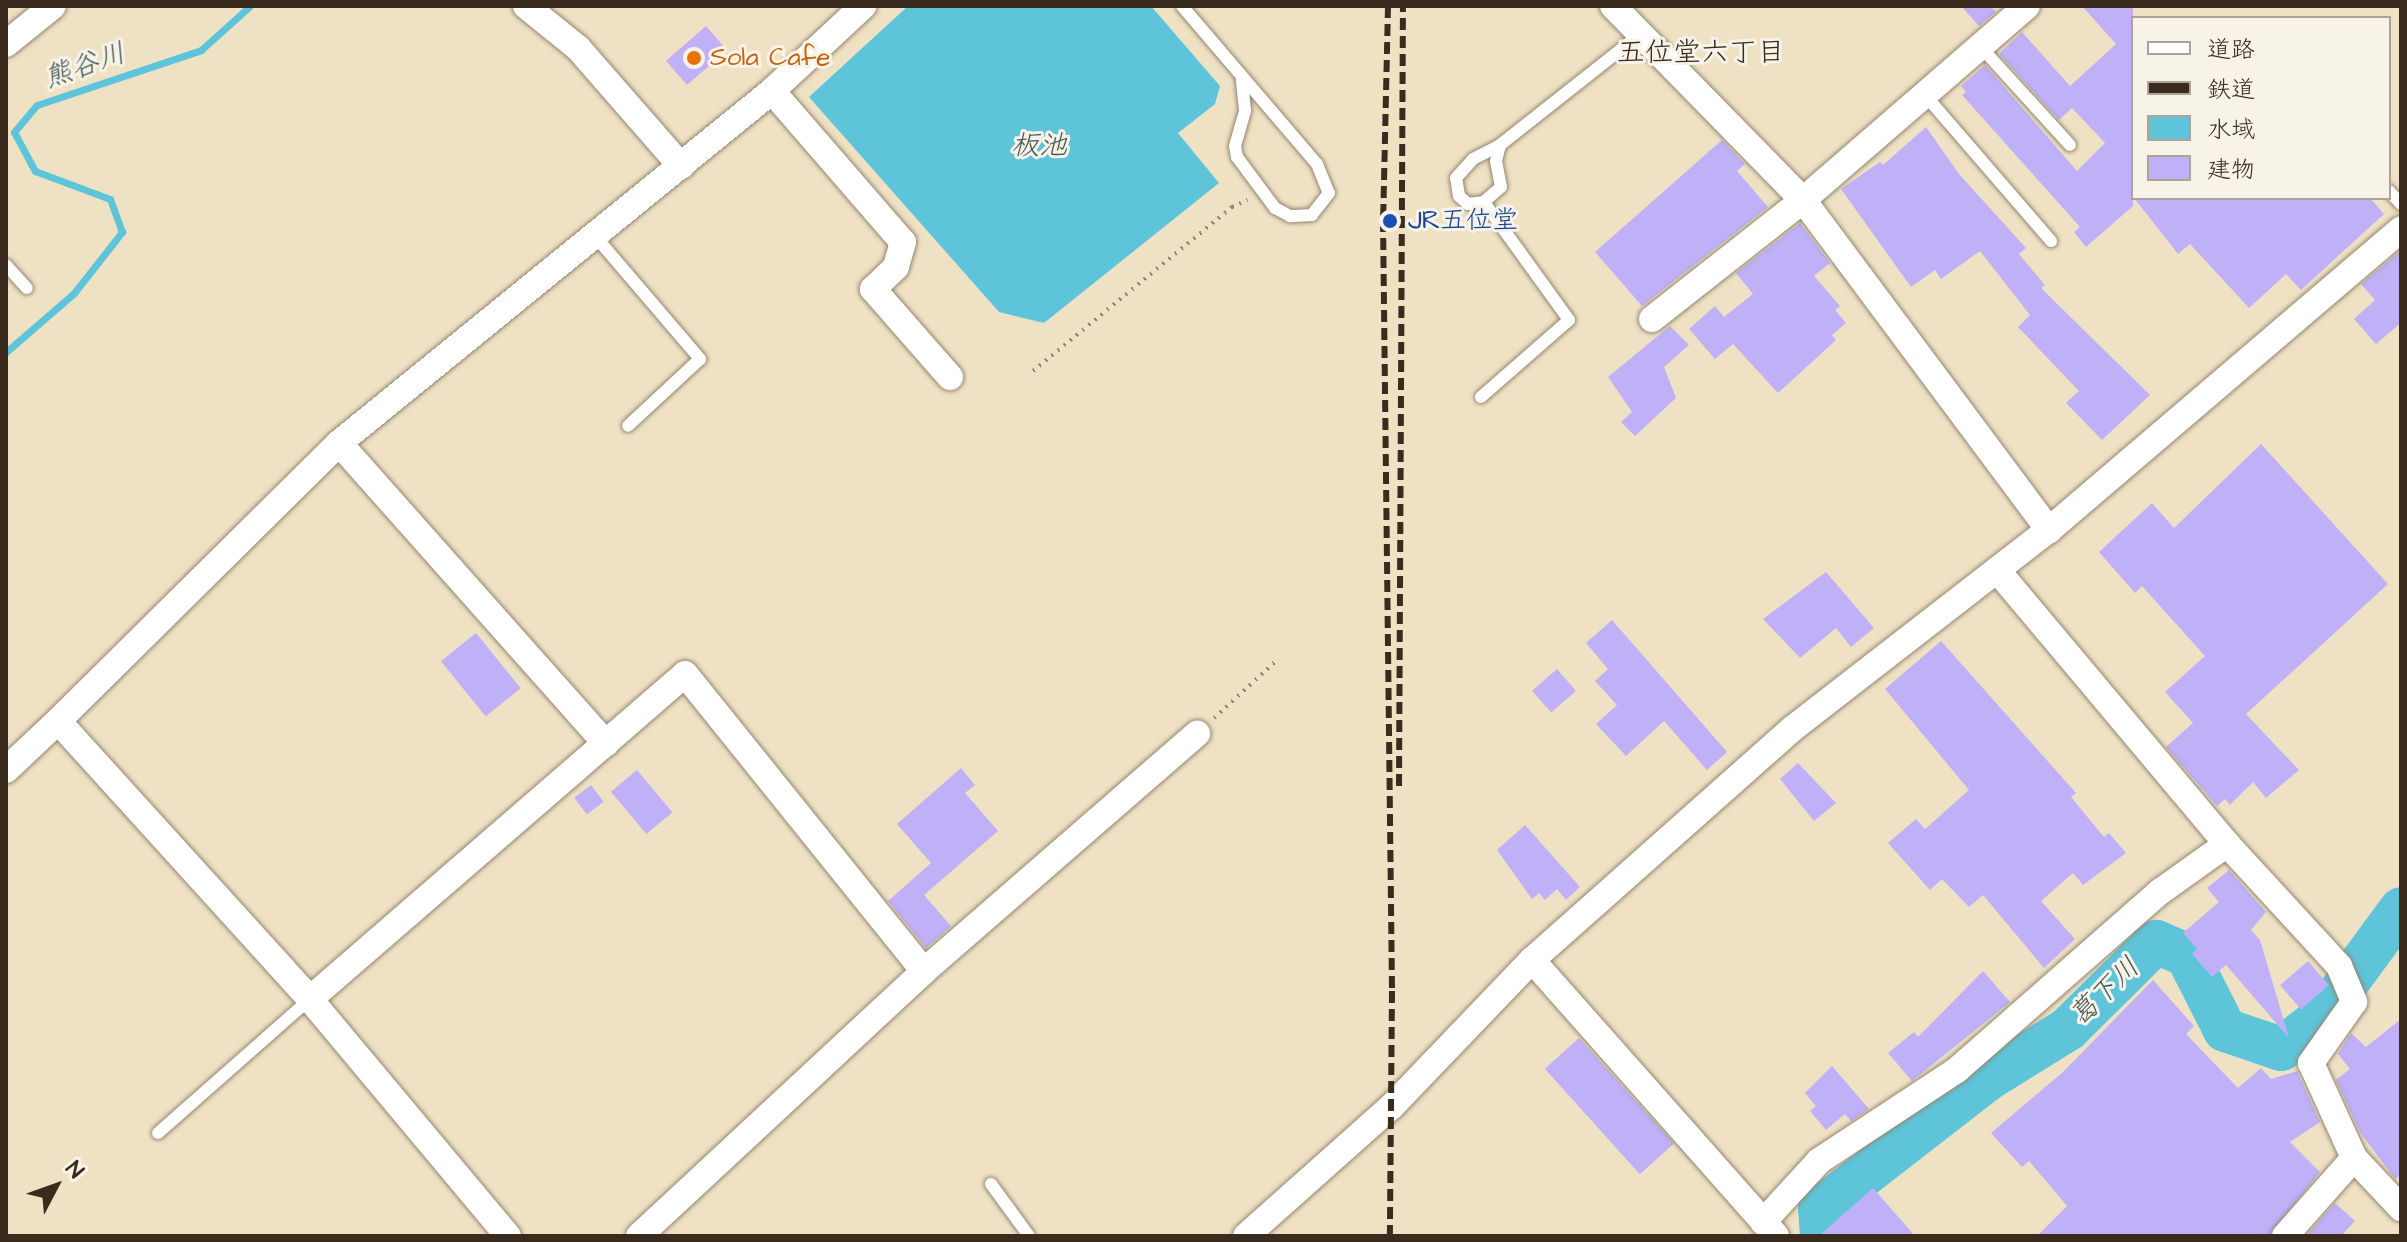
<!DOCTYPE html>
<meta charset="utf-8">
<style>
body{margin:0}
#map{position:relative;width:2407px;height:1242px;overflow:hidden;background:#efe2c4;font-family:"Architects Daughter","Klee One",sans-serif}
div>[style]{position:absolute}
.water>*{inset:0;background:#5dc4da}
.stream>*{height:7px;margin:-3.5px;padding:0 3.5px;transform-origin:3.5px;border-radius:3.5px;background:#5dc4da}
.river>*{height:44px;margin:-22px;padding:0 22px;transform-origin:22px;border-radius:22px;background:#5dc4da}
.building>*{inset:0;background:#bfb0f8;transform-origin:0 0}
.path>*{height:4px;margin-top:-2px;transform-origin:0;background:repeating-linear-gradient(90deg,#958671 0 2px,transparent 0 8px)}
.roads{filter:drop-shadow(0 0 2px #958671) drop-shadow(0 0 2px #958671)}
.lane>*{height:12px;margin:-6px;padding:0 6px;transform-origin:6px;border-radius:6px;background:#fff}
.street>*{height:26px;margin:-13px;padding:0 13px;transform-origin:13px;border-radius:13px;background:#fff}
.rail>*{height:6px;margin-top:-3px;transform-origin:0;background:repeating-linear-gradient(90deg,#3b2a1e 0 12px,transparent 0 18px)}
.dots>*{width:22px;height:22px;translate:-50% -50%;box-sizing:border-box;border:4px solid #f7f3e8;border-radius:50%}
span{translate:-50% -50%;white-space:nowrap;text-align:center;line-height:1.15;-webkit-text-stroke:6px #f7f3e8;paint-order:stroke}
.food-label{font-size:26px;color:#c56008}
.left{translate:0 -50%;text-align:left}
.transit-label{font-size:26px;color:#164399}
.neighbourhood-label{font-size:28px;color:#3b2a1e}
.water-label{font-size:28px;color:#455856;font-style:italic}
.frame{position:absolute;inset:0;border:8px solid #3b2a1e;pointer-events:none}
.legend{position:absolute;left:2131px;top:16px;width:260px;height:184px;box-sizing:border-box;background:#f7f3e8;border:2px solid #aca397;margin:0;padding:10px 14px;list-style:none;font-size:24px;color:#3b2a1e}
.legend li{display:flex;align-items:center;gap:16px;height:40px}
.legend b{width:40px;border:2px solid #aca397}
.north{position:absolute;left:16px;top:1146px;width:80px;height:80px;-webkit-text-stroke:6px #f7f3e8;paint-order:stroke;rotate:49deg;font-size:22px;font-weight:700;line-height:32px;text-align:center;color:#3b2a1e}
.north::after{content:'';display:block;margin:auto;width:28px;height:36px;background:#3b2a1e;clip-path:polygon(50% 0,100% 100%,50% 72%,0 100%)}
</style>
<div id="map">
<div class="water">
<div style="clip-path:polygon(908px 6px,1151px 6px,1220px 86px,1215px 104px,1178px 133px,1219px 183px,1044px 323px,999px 312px,809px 97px)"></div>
</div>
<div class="stream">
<div style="left:6px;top:352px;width:90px;rotate:-40.9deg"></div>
<div style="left:74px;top:293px;width:78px;rotate:-51.8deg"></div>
<div style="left:122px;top:232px;width:35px;rotate:-110deg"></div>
<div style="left:110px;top:199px;width:80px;rotate:-159.5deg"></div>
<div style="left:35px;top:171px;width:44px;rotate:-118.3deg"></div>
<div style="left:14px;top:132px;width:35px;rotate:-50deg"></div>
<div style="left:37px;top:105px;width:173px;rotate:-18.5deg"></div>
<div style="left:201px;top:50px;width:66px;rotate:-41.9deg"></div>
</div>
<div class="river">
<div style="left:1822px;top:1236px;width:27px;rotate:-94deg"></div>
<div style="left:1820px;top:1209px;width:214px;rotate:-37.8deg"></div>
<div style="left:1989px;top:1078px;width:93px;rotate:-31.8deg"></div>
<div style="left:2068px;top:1029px;width:124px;rotate:-44.7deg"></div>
<div style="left:2156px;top:942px;width:34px;rotate:23deg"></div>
<div style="left:2187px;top:955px;width:84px;rotate:63.1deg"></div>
<div style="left:2225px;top:1030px;width:59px;rotate:18.7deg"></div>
<div style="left:2281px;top:1049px;width:51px;rotate:-37.8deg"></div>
<div style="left:2321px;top:1018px;width:135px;rotate:-53.7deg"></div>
</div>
<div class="building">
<div style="clip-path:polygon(1961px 6px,1991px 6px,1996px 12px,1979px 26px)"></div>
<div style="clip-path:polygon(2082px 6px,2133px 6px,2133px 206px,2086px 247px,2074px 232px,2080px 227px,1962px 95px,1966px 92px,1961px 86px,1985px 65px,2077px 171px,2105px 143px,2072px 108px,2059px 120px,1999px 54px,2022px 32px,2070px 86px,2116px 44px)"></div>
<div style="left:706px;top:26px;width:32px;height:53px;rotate:49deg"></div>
<div style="clip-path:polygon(1926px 127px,1959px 174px,2026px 248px,2019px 254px,2045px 285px,2041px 288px,2150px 395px,2102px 440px,2066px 403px,2079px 391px,2018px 327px,2030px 315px,1980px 251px,1941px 279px,1935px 270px,1911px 287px,1841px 189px,1880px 162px,1883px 165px)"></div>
<div style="clip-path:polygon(1722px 140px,1745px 164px,1737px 171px,1768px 207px,1642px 306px,1595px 252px)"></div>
<div style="clip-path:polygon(2134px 198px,2370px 198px,2384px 214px,2301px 290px,2286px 274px,2249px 308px,2190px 244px,2178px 254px)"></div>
<div style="clip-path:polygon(1800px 223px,1830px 263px,1814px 276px,1840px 306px,1835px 310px,1846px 323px,1832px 335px,1836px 340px,1778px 393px,1733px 344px,1715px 359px,1689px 329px,1715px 306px,1724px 317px,1753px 294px,1736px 273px)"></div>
<div style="clip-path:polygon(2401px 250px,2401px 323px,2376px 344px,2354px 319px,2375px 300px,2361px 284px)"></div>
<div style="clip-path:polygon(1670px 326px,1689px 345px,1664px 367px,1676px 398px,1635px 436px,1621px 422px,1632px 412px,1608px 377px)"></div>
<div style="clip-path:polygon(2261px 444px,2388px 584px,2246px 714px,2299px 770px,2266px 798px,2253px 782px,2230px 805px,2225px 799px,2217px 806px,2166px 747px,2193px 723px,2165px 692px,2205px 656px,2142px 586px,2135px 593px,2099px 552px,2152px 503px,2174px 528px)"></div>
<div style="clip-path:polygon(1826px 572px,1874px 628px,1851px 647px,1836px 628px,1800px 658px,1763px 619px)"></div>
<div style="clip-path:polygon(1612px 620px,1727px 752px,1707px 770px,1664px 721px,1626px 756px,1596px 724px,1617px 705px,1595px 681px,1608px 669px,1586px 643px)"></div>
<div style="left:476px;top:633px;width:71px;height:45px;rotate:51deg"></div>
<div style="clip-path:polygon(1941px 641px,2076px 793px,2071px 797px,2104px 837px,2109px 833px,2126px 853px,2083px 885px,2073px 873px,2041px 901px,2075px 939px,2044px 968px,1983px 895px,1969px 907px,1942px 879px,1930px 890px,1888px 843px,1916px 819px,1925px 829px,1969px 790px,1885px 689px)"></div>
<div style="left:1557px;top:669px;width:29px;height:33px;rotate:49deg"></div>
<div style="clip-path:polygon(1798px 763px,1836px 803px,1814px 821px,1780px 779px)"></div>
<div style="clip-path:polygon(961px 768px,975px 785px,965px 793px,998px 831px,924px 895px,951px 926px,926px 948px,888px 901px,931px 863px,897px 824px)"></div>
<div style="left:637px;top:770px;width:55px;height:34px;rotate:50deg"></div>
<div style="left:591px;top:785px;width:21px;height:21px;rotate:53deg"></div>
<div style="clip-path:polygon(1525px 825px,1580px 887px,1566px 900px,1557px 889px,1545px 900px,1539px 893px,1532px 899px,1497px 850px)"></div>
<div style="clip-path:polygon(2229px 870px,2266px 912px,2251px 930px,2260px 940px,2289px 1038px,2226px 965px,2212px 977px,2192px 954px,2197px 949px,2183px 933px,2219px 902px,2207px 888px)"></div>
<div style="left:2308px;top:961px;width:32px;height:37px;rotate:49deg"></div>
<div style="clip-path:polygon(1983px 971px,2010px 1002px,1912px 1081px,1888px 1053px,1914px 1032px,1918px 1037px)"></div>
<div style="clip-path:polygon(2153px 980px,2194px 1026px,2186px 1034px,2238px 1088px,2261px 1068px,2271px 1079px,2297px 1071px,2320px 1122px,2290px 1142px,2320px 1172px,2269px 1236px,2037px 1236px,2067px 1206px,2029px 1161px,2022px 1167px,1991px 1133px,2063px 1072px)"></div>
<div style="clip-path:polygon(2401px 1019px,2401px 1174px,2395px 1179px,2360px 1132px,2336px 1080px,2350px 1069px,2338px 1054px,2351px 1033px,2366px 1047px)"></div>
<div style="left:1579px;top:1038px;width:142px;height:46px;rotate:48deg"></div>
<div style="clip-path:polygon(1832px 1066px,1869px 1109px,1851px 1121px,1845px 1114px,1826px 1130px,1810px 1111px,1816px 1106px,1805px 1093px)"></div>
<div style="clip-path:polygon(1873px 1188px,1915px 1236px,1819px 1236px)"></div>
<div style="clip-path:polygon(2335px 1203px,2355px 1221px,2341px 1236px,2306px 1236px)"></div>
</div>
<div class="path">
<div style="left:1033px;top:371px;width:258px;rotate:-39.5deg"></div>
<div style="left:1232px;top:207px;width:17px;rotate:-25deg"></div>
<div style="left:1214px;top:718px;width:86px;rotate:-42.6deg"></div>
</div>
<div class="roads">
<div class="lane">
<div style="left:1182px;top:6px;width:208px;rotate:49.5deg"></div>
<div style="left:1317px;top:164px;width:31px;rotate:68deg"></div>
<div style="left:1329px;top:193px;width:28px;rotate:128deg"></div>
<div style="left:1312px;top:215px;width:22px;rotate:177deg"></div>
<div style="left:1290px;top:216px;width:17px;rotate:-152deg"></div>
<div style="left:1275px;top:208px;width:64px;rotate:-126.7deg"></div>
<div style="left:1237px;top:157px;width:11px;rotate:-100deg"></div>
<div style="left:1235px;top:146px;width:37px;rotate:-74deg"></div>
<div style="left:1245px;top:110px;width:30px;rotate:-96deg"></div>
<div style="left:1979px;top:45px;width:135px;rotate:47.7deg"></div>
<div style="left:1925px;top:95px;width:193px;rotate:49.2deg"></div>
<div style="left:1500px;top:145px;width:181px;rotate:-38.3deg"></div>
<div style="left:1500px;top:145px;width:16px;rotate:104deg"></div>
<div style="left:1496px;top:161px;width:26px;rotate:79deg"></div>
<div style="left:1501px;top:187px;width:23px;rotate:139deg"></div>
<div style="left:1484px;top:202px;width:16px;rotate:173deg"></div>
<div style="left:1468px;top:204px;width:12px;rotate:-138deg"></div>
<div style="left:1459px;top:196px;width:18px;rotate:-99deg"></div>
<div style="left:1456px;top:178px;width:25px;rotate:-48deg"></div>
<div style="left:1473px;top:159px;width:30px;rotate:-27deg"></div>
<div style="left:2389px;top:191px;width:18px;rotate:47deg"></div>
<div style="left:595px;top:236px;width:162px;rotate:49.5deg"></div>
<div style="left:700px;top:359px;width:98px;rotate:137.1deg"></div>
<div style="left:6px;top:265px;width:31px;rotate:48deg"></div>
<div style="left:1481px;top:397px;width:117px;rotate:-41.2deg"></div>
<div style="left:1569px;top:320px;width:145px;rotate:-125.8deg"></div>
<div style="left:158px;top:1133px;width:203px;rotate:-41.4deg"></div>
<div style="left:991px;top:1184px;width:64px;rotate:53.8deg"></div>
</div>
<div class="street">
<div style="left:526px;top:6px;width:67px;rotate:38.9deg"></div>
<div style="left:578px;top:48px;width:157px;rotate:48.9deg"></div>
<div style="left:1613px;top:6px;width:272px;rotate:45.6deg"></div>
<div style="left:1803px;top:200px;width:412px;rotate:53.3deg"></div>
<div style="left:6px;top:44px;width:60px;rotate:-39deg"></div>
<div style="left:772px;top:91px;width:200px;rotate:49.1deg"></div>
<div style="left:903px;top:242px;width:26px;rotate:106deg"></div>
<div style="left:896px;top:267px;width:32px;rotate:136deg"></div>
<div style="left:873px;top:289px;width:117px;rotate:48.8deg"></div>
<div style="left:1652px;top:319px;width:192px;rotate:-38.2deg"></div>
<div style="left:1803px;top:200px;width:296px;rotate:-40.9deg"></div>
<div style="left:339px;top:443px;width:402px;rotate:48.4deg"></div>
<div style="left:1997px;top:570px;width:358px;rotate:50deg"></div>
<div style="left:2227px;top:844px;width:166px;rotate:47.4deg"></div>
<div style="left:2339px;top:966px;width:39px;rotate:67deg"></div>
<div style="left:2354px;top:1002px;width:75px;rotate:125.2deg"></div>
<div style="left:2311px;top:1063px;width:104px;rotate:65.6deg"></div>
<div style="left:2354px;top:1158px;width:69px;rotate:46.8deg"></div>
<div style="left:6px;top:770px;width:71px;rotate:-43.3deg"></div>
<div style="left:1532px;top:960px;width:368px;rotate:48.5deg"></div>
<div style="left:310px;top:999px;width:496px;rotate:-40.9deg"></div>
<div style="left:685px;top:674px;width:381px;rotate:51.2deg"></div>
<div style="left:1763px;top:1222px;width:83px;rotate:-47.4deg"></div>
<div style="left:1819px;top:1161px;width:165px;rotate:-33.4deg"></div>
<div style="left:1957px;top:1070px;width:271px;rotate:-41.3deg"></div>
<div style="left:2161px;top:891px;width:81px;rotate:-35.5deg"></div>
<div style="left:508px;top:1236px;width:309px;rotate:-129.9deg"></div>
<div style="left:310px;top:999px;width:375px;rotate:-132.2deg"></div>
<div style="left:58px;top:721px;width:395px;rotate:-44.7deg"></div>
<div style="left:339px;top:443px;width:558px;rotate:-39.11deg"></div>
<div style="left:772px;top:91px;width:125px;rotate:-43deg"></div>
<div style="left:639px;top:1236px;width:389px;rotate:-42.9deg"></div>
<div style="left:924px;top:971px;width:362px;rotate:-41deg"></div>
<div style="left:1246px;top:1236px;width:195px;rotate:-41.7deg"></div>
<div style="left:1392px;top:1106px;width:202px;rotate:-46.2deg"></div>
<div style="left:1532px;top:960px;width:348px;rotate:-41.6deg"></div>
<div style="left:1792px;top:729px;width:325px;rotate:-37.8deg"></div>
<div style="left:2049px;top:530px;width:463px;rotate:-40.5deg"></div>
<div style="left:2285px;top:1236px;width:104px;rotate:-48.5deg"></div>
</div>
</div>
<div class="rail">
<div style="left:1388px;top:6px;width:214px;rotate:91.3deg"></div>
<div style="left:1383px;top:220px;width:771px;rotate:89.33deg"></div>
<div style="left:1392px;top:991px;width:245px;rotate:90.5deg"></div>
<div style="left:1399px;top:786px;width:780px;rotate:-89.71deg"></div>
</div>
<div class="dots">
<div style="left:694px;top:58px;background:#e8710a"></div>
<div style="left:1390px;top:221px;background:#1a4fb4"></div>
</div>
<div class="food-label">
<span class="left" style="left:710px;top:58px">Sola Cafe</span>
</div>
<div class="transit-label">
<span class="left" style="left:1408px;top:221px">JR五位堂</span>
</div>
<div class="neighbourhood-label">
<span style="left:1701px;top:53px">五位堂六丁目</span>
</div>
<div class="water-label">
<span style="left:85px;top:66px;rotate:-19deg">熊谷川</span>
<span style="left:1039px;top:146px">板池</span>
<span style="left:2105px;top:992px;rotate:-44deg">葛下川</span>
</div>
<div class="frame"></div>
<ul class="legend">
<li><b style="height:10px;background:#fff"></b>道路</li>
<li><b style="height:10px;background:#3b2a1e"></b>鉄道</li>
<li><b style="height:22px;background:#5dc4da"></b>水域</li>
<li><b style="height:22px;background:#bfb0f8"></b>建物</li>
</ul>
<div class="north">N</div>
</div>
